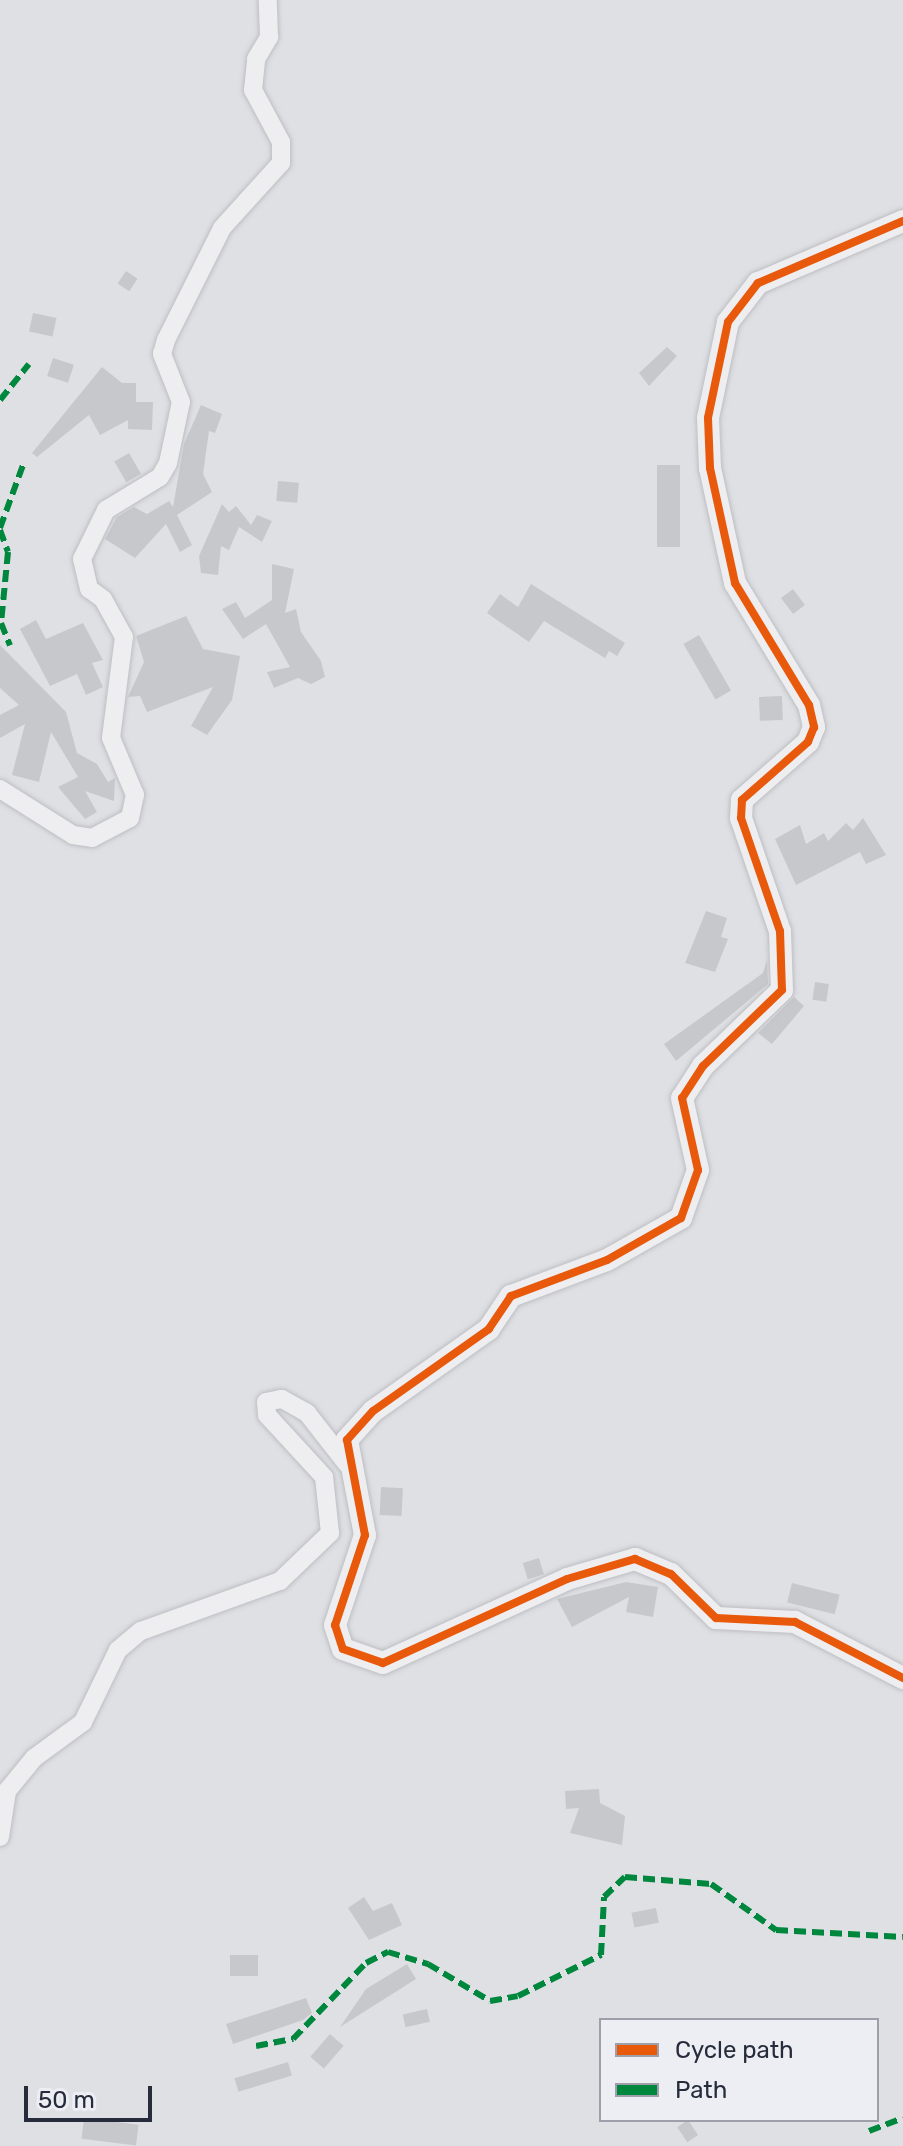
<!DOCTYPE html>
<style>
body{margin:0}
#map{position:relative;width:903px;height:2146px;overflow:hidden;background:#dfe0e4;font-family:Rubik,sans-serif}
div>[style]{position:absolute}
.building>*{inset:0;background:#c7c8cc;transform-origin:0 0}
.roads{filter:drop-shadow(0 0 2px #bdbec2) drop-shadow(0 0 2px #bdbec2)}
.minor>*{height:18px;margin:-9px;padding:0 9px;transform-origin:9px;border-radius:9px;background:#eeeef1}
.tertiary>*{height:22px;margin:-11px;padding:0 11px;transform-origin:11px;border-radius:11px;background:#eeeef1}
.quiet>*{height:6px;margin-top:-3px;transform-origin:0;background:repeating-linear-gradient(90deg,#00873e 0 12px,transparent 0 18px)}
.cycleway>*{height:8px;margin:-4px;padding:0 4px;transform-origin:4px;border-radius:4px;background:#e8590c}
span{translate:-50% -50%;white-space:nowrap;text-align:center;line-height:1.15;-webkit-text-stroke:7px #eceef4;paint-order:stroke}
.legend{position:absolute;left:599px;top:2018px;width:280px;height:104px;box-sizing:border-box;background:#eceef4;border:2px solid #9da0aa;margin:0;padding:10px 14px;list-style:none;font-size:24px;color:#272c3c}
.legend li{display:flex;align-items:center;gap:16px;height:40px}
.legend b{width:40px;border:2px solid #9da0aa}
.scale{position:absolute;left:24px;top:2086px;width:128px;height:36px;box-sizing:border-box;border:4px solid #272c3c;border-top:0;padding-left:10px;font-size:24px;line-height:28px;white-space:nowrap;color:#272c3c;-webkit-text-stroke:6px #eceef4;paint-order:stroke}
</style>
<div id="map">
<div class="building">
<div style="left:126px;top:271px;width:14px;height:15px;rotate:34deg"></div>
<div style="left:33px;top:313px;width:24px;height:19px;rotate:12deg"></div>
<div style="clip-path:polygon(667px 347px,677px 356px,649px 386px,639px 373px)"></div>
<div style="left:53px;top:358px;width:22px;height:19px;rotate:18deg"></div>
<div style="clip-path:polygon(102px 367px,122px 383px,136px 383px,136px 402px,153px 402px,152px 430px,128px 429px,128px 420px,100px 435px,89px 415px,37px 457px,32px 453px)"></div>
<div style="clip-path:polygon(201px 405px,222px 414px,215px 433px,209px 431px,203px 474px,212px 492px,177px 515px,192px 545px,180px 552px,166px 524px,135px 558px,105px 539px,117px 517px,134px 507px,147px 514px,169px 501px,173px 507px,184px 444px)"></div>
<div style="left:129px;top:453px;width:24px;height:17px;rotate:60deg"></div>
<div style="left:657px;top:465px;width:23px;height:82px"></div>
<div style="left:278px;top:481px;width:21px;height:20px;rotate:5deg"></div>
<div style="clip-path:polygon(222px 504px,229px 512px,236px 506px,251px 525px,257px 515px,272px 521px,262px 542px,239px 527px,229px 550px,221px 546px,218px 575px,201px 573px,199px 556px)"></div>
<div style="clip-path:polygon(272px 564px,294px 569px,285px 613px,296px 609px,301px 632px,321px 661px,325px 677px,311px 684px,298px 678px,274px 688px,267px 672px,290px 667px,266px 624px,243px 639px,222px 609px,236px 602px,245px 618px,272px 600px)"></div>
<div style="clip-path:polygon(531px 584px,625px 643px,617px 656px,609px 651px,605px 658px,544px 621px,529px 642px,487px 613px,500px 594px,518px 607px)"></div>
<div style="left:793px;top:589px;width:20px;height:15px;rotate:53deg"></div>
<div style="clip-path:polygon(186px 616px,203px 649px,240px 656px,232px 700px,207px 735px,191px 726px,213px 687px,147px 712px,140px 696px,128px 697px,144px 662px,136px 636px)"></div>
<div style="clip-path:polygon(36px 620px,46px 639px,83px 623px,103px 660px,92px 663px,103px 687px,86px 695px,77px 674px,50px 686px,20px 629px)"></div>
<div style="left:699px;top:635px;width:64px;height:18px;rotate:60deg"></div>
<div style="clip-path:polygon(0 645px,66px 712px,77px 753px,97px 764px,108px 782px,115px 778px,114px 801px,85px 791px,97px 812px,85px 819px,58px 787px,78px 777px,51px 732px,39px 782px,12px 775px,25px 724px,0 738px,0 715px,19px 705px,0 688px)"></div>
<div style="left:782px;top:696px;width:24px;height:23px;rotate:88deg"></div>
<div style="clip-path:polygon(863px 818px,886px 855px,866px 864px,860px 852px,796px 885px,775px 839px,800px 825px,806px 844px,824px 833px,828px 841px,846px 823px,853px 830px)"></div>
<div style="clip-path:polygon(706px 911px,727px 918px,721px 937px,728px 939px,715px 972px,685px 963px)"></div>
<div style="clip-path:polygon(767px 960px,768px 984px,676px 1061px,664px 1044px,763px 973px)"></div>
<div style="left:815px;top:982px;width:14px;height:18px;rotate:8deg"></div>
<div style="clip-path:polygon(794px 997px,804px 1006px,772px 1044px,758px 1033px)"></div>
<div style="left:381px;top:1487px;width:22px;height:28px;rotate:3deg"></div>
<div style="left:539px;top:1558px;width:17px;height:17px;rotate:73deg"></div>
<div style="clip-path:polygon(626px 1582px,658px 1587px,653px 1617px,626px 1612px,629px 1597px,572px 1627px,557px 1599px)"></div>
<div style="left:792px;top:1583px;width:49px;height:20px;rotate:14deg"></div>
<div style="clip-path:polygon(599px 1789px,600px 1803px,625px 1816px,622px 1845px,570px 1833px,579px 1808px,566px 1809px,565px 1791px)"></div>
<div style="clip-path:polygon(364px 1897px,373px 1911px,392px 1903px,402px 1925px,369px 1940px,348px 1908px)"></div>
<div style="left:656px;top:1908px;width:15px;height:25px;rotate:79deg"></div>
<div style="left:230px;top:1955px;width:28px;height:21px"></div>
<div style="clip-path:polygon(407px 1964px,416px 1979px,340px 2027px,366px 1989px)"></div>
<div style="clip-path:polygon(306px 1998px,312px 2013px,303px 2020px,233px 2044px,226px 2024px)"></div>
<div style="left:427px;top:2009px;width:13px;height:25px;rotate:77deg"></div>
<div style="left:330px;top:2034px;width:18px;height:30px;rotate:41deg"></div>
<div style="left:288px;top:2062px;width:14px;height:56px;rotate:73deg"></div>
<div style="left:84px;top:2118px;width:55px;height:21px;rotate:7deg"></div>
<div style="left:688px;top:2120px;width:18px;height:13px;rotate:56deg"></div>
</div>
<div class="roads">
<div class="minor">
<div style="left:0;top:789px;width:86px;rotate:32.2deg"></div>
<div style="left:73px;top:835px;width:19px;rotate:9deg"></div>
<div style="left:92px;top:838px;width:43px;rotate:-27.8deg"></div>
<div style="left:130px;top:818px;width:24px;rotate:-78deg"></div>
<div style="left:135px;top:795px;width:62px;rotate:-112.8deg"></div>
<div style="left:111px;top:738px;width:102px;rotate:-82.7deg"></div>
<div style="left:124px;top:637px;width:43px;rotate:-118.9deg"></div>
<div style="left:103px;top:599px;width:17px;rotate:-144deg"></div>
<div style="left:89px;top:589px;width:31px;rotate:-103deg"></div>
<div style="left:82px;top:559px;width:55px;rotate:-63.9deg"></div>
<div style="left:106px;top:510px;width:63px;rotate:-31.4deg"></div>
<div style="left:160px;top:477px;width:16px;rotate:-60deg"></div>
<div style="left:168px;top:463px;width:62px;rotate:-78deg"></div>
<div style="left:181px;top:402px;width:52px;rotate:-111.6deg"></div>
<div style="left:162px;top:354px;width:15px;rotate:-74deg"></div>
<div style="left:166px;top:340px;width:125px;rotate:-63.4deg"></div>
<div style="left:222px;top:228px;width:88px;rotate:-47.8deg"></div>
<div style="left:281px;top:163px;width:21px;rotate:-90deg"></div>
<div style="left:281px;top:142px;width:59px;rotate:-118.3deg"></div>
<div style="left:253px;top:90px;width:31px;rotate:-84deg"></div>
<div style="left:256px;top:59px;width:26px;rotate:-59deg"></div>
<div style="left:269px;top:37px;width:37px;rotate:-92deg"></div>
<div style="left:0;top:1837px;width:47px;rotate:-81.3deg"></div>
<div style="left:7px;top:1791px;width:43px;rotate:-50.7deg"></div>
<div style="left:34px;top:1758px;width:61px;rotate:-36.3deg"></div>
<div style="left:83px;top:1722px;width:80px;rotate:-64.1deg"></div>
<div style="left:118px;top:1650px;width:30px;rotate:-40deg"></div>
<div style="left:141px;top:1631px;width:148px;rotate:-19.8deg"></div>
<div style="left:280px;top:1581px;width:69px;rotate:-43.8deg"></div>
<div style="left:330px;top:1533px;width:56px;rotate:-96.1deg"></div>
<div style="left:324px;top:1477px;width:84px;rotate:-132.6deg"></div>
<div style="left:267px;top:1415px;width:13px;rotate:-94deg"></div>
<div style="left:266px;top:1402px;width:16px;rotate:-11deg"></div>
<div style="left:282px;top:1399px;width:29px;rotate:29deg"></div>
<div style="left:307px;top:1413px;width:65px;rotate:51.9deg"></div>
</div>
<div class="tertiary">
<div style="left:903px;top:221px;width:158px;rotate:156.8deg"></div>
<div style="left:758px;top:283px;width:49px;rotate:127.6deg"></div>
<div style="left:728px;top:322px;width:98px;rotate:101.8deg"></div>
<div style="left:708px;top:418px;width:50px;rotate:87.7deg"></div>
<div style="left:710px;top:468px;width:118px;rotate:77.7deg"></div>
<div style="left:735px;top:583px;width:143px;rotate:58.8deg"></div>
<div style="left:809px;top:705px;width:23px;rotate:77deg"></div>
<div style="left:814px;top:727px;width:16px;rotate:112deg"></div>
<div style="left:808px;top:742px;width:88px;rotate:138.7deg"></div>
<div style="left:742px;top:800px;width:18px;rotate:93deg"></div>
<div style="left:741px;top:818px;width:120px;rotate:71deg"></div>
<div style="left:780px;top:931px;width:59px;rotate:88.1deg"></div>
<div style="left:782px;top:990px;width:110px;rotate:136.1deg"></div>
<div style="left:703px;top:1066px;width:38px;rotate:123deg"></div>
<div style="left:682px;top:1098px;width:74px;rotate:77.5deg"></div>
<div style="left:698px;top:1170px;width:51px;rotate:109.5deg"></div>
<div style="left:681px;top:1218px;width:85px;rotate:150.4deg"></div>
<div style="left:607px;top:1260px;width:103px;rotate:159.4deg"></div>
<div style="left:511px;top:1296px;width:40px;rotate:124deg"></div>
<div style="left:489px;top:1329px;width:142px;rotate:144.7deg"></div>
<div style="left:373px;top:1411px;width:39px;rotate:132deg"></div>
<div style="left:347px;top:1440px;width:97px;rotate:79.3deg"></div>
<div style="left:365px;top:1535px;width:95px;rotate:108.4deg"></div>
<div style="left:335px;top:1625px;width:25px;rotate:72deg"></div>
<div style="left:343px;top:1649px;width:42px;rotate:19.3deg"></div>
<div style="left:383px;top:1663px;width:202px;rotate:-24.5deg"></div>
<div style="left:567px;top:1579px;width:71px;rotate:-16.4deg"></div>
<div style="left:635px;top:1559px;width:39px;rotate:23deg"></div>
<div style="left:671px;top:1574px;width:63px;rotate:44.4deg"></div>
<div style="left:716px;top:1618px;width:79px;rotate:2.9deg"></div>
<div style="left:795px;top:1622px;width:122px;rotate:27.4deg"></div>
</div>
</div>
<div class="quiet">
<div style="left:0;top:400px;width:46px;rotate:-51.1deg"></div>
<div style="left:0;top:528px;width:67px;rotate:-69.9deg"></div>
<div style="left:0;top:530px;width:23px;rotate:70deg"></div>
<div style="left:8px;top:552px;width:71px;rotate:95.6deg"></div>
<div style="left:1px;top:623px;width:24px;rotate:68deg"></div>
<div style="left:256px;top:2046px;width:38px;rotate:-11deg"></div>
<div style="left:293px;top:2039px;width:105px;rotate:-46.2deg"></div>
<div style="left:366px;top:1963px;width:25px;rotate:-27deg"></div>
<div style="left:388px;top:1952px;width:42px;rotate:16.7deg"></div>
<div style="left:428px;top:1964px;width:72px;rotate:30.8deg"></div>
<div style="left:490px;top:2001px;width:28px;rotate:-10deg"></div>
<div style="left:518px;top:1996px;width:93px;rotate:-26.3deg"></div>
<div style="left:601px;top:1955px;width:58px;rotate:-87deg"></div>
<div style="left:604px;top:1897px;width:29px;rotate:-44deg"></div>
<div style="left:625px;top:1877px;width:86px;rotate:4.7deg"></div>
<div style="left:711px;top:1884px;width:80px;rotate:35.3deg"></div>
<div style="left:776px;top:1930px;width:127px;rotate:3.2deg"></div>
<div style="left:869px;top:2131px;width:36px;rotate:-21deg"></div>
</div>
<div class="cycleway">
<div style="left:903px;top:221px;width:158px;rotate:156.8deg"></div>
<div style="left:758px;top:283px;width:49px;rotate:127.6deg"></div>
<div style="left:728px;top:322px;width:98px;rotate:101.8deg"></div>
<div style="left:708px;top:418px;width:50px;rotate:87.7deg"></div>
<div style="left:710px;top:468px;width:118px;rotate:77.7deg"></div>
<div style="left:735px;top:583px;width:143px;rotate:58.8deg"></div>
<div style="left:809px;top:705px;width:23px;rotate:77deg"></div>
<div style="left:814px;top:727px;width:16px;rotate:112deg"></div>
<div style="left:808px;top:742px;width:88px;rotate:138.7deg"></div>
<div style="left:742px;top:800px;width:18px;rotate:93deg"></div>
<div style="left:741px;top:818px;width:120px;rotate:71deg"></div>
<div style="left:780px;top:931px;width:59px;rotate:88.1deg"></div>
<div style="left:782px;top:990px;width:110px;rotate:136.1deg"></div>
<div style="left:703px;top:1066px;width:38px;rotate:123deg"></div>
<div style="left:682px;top:1098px;width:74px;rotate:77.5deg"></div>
<div style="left:698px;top:1170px;width:51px;rotate:109.5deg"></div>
<div style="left:681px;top:1218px;width:85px;rotate:150.4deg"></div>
<div style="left:607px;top:1260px;width:103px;rotate:159.4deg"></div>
<div style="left:511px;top:1296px;width:40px;rotate:124deg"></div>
<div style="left:489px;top:1329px;width:142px;rotate:144.7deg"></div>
<div style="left:373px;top:1411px;width:39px;rotate:132deg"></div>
<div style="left:347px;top:1440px;width:97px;rotate:79.3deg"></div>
<div style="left:365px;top:1535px;width:95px;rotate:108.4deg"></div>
<div style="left:335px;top:1625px;width:25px;rotate:72deg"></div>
<div style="left:343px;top:1649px;width:42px;rotate:19.3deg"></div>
<div style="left:383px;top:1663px;width:202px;rotate:-24.5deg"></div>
<div style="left:567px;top:1579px;width:71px;rotate:-16.4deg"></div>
<div style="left:635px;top:1559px;width:39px;rotate:23deg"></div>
<div style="left:671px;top:1574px;width:63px;rotate:44.4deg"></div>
<div style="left:716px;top:1618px;width:79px;rotate:2.9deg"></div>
<div style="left:795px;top:1622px;width:122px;rotate:27.4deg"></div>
</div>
<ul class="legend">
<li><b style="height:10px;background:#e8590c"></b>Cycle path</li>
<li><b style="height:10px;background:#00873e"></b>Path</li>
</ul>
<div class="scale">50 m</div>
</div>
